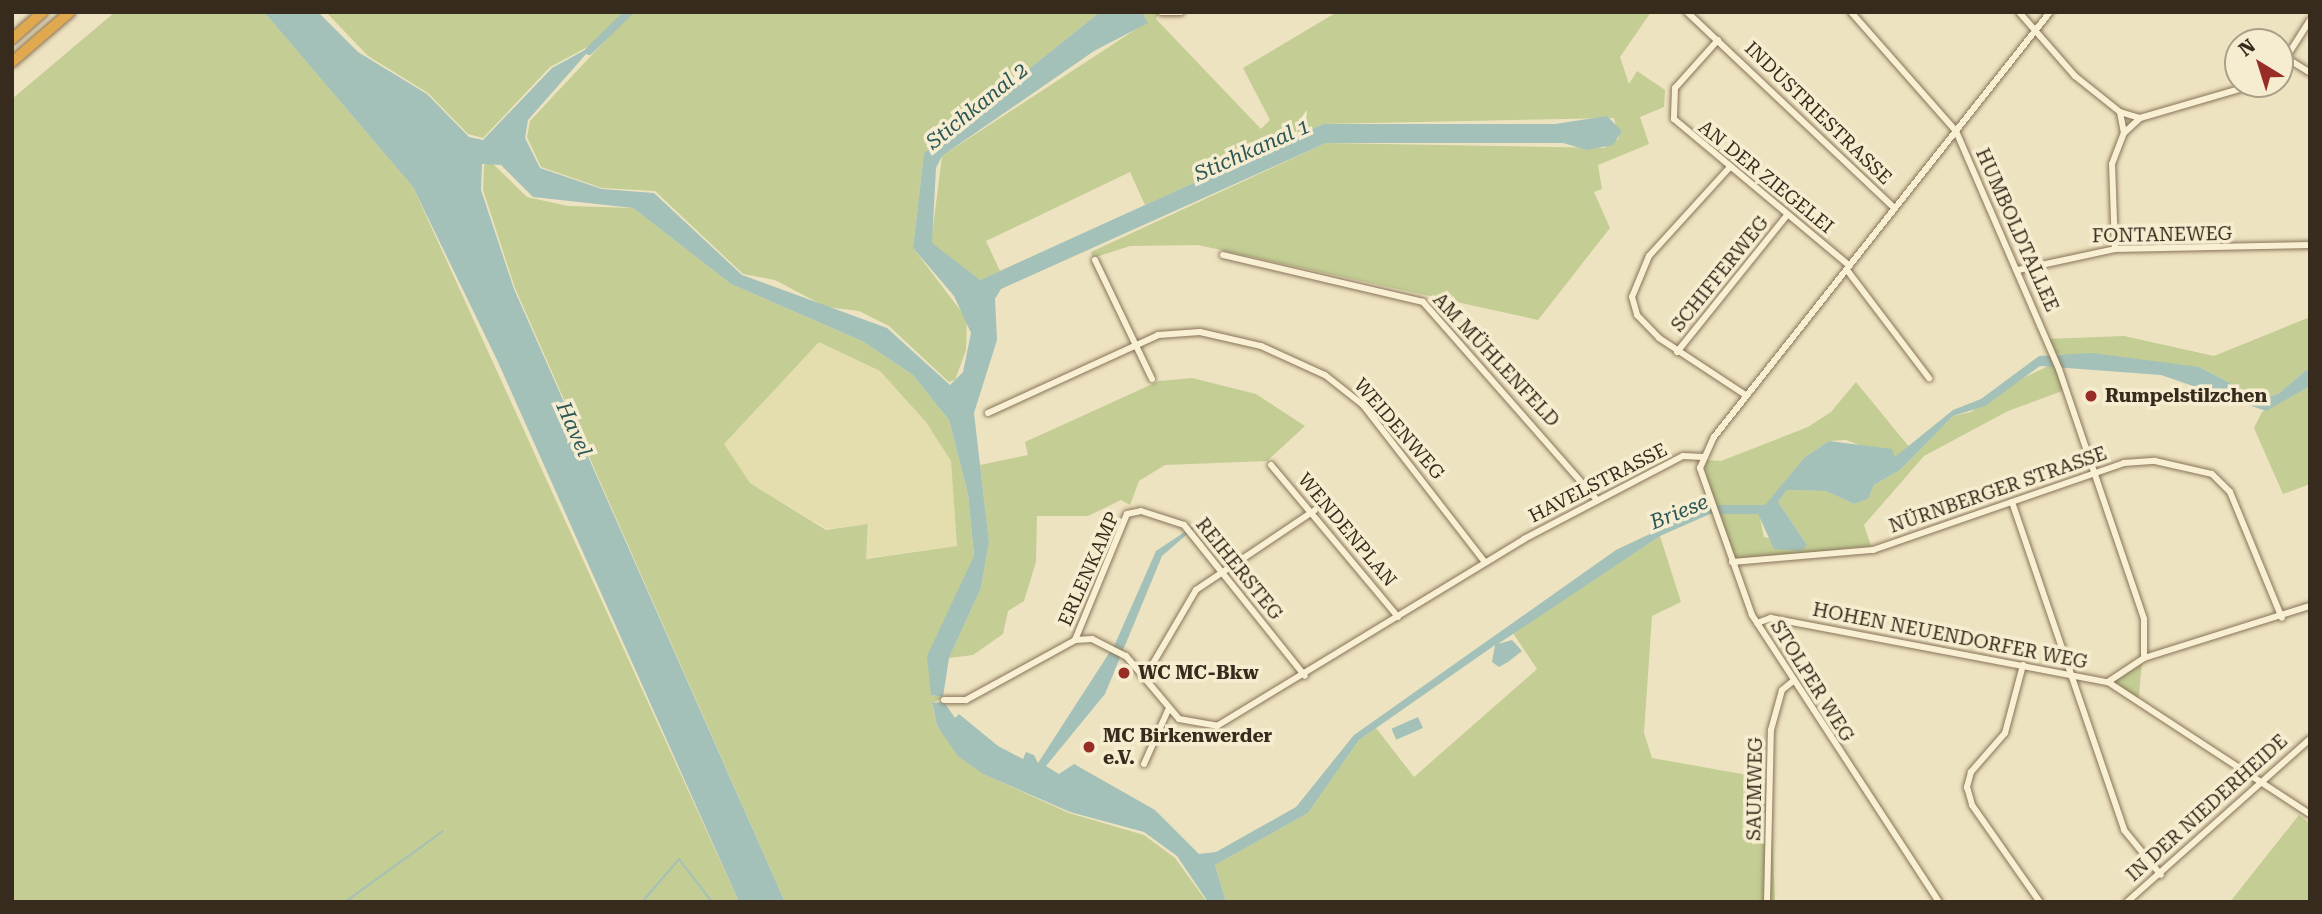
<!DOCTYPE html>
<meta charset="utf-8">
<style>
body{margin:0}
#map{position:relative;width:2322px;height:914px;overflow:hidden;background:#eee3c0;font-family:"Roboto Serif",serif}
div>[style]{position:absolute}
.farmland>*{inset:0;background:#e4deae}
.green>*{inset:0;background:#c3cd94}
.water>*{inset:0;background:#a3c1b9;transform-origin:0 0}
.stream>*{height:2px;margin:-1px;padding:0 1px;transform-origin:1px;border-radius:1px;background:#a3c1b9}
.canal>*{height:8px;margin:-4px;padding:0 4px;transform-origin:4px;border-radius:4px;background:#a3c1b9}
.roads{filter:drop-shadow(0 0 2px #887458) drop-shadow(0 0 2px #887458)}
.minor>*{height:6px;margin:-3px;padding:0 3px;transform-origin:3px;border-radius:3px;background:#f9f0d4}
.motorway>*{height:10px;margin:-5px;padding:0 5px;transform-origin:5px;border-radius:5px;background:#e0a84f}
.dots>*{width:19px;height:19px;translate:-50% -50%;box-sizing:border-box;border:4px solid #f6edd0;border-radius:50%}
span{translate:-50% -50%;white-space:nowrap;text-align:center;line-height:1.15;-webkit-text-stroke:7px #f6edd0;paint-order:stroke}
.street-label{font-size:19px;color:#372b1d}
.poi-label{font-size:19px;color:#372b1d;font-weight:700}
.left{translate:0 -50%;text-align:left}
.water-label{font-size:21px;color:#2b5757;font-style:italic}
.frame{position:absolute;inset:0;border:14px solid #372b1d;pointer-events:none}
.north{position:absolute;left:2224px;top:28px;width:70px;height:70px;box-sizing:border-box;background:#f6edd0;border:2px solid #aa9f88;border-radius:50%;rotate:322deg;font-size:19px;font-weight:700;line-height:28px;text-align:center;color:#372b1d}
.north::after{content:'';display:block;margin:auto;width:24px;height:32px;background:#982c27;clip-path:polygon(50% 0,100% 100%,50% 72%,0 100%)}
</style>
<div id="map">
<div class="farmland">
<div style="clip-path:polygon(819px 342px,880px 371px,926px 422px,951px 461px,957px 546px,866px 558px,869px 524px,827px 529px,750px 483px,723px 444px)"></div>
</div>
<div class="green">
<div style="clip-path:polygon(115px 12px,264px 12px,413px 187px,739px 902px,12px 902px,12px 99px)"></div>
<div style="clip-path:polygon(326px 12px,627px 12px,595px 43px,550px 67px,483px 138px,468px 134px,428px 93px,368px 56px)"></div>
<div style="clip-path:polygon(632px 12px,1100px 12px,924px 153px,913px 248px,967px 319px,966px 350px,955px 380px,949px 382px,889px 326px,859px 311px,826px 307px,775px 280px,743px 274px,655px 191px,602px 188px,541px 167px,527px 137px,530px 121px)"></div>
<div style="clip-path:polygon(1142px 12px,1159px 12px,1156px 19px,1261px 129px,1270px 120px,1243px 68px,1337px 12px,1651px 12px,1620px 57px,1629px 84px,1637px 71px,1665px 90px,1664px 107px,1640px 117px,1649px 144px,1598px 165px,1602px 189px,1594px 192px,1610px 228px,1538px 320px,1198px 245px,1130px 246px,1093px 258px,1091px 252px,1326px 143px,1604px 148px,1619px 138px,1614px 118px,1323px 124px,1145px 205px,1130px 172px,986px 241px,1000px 271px,980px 280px,945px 258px,931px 243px,942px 156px,1147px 22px)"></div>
<div style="clip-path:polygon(evenodd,491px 162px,527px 197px,568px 206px,633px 208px,731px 284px,862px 341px,913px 375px,949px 420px,968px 494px,974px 557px,931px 695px,943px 697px,932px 704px,937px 727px,983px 774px,1069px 813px,1144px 835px,1175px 858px,1207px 902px,785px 902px,515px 288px,483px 190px,484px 165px,491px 162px,819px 342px,880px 371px,926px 422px,951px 461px,957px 546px,866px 559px,868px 524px,826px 530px,750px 483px,724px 444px,819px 342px)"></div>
<div style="clip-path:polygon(2310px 317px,2310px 367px,2278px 394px,2261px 399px,2199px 367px,2055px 354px,2045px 339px,2124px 336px,2214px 356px)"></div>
<div style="clip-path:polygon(2055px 363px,2065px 390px,2008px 411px,1924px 456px,1864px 525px,1871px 546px,1733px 561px,1714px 514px,1759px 514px,1764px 537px,1807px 545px,1778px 502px,1787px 490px,1826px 491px,1854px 504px,1868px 499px,1874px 485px,1900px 470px,1953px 416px,1971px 412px,2002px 388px)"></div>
<div style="clip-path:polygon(1192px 378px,1256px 394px,1305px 426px,1267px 461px,1165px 465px,1139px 481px,1130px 505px,1121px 500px,1088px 516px,1037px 516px,1036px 562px,1024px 601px,1008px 611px,1003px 634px,973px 655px,949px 658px,981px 588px,989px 542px,980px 465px,1028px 455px,1025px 442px,1159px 381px)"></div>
<div style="clip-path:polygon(1856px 382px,1910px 448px,1904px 453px,1895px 458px,1846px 440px,1829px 441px,1805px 457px,1765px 506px,1711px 505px,1704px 460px,1721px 461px,1808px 427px,1831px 412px)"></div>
<div style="clip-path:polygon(2310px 386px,2310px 484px,2283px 494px,2254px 428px,2262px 412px)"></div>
<div style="clip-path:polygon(1660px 536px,1681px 602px,1652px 616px,1644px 733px,1652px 758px,1770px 779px,1775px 902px,1226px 902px,1215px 865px,1308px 813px,1359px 740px,1376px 728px,1414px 777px,1537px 669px,1513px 633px)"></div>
<div style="clip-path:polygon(2142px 661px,2139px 696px,2138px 700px,2112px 682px)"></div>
<div style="clip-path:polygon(2299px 815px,2310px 824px,2310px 902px,2230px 902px)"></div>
</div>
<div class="water">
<div style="clip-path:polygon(264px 12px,318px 12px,358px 52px,427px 94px,469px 137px,483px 140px,552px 68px,594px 45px,528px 120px,525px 138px,540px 168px,602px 189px,654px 193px,742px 275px,887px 328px,950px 385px,963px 372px,971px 333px,954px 296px,913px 248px,924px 153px,1100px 12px,1142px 12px,1148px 23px,1094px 51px,942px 156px,936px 168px,932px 243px,980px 280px,1323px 124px,1555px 124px,1607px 116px,1622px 131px,1613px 145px,1587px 150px,1563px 143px,1326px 143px,1001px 289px,995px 299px,997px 340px,974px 413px,989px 542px,981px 588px,949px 658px,943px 697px,931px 695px,927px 656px,974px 556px,968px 494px,949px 420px,913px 375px,862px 341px,731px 284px,633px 208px,533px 197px,501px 165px,482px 164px,481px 190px,514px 289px,785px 902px,739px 902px,498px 362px,413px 187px)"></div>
<div style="clip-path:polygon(2092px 353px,2199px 367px,2261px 399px,2278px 394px,2310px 367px,2310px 386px,2266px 411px,2161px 375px,2040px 366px,1985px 406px,1953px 416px,1900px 470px,1874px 485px,1868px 499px,1854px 504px,1826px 491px,1787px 490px,1778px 502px,1807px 545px,1801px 551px,1774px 549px,1758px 514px,1710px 514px,1660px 536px,1498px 644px,1512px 640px,1522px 651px,1508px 662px,1499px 667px,1492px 662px,1495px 645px,1359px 740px,1308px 813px,1215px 865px,1226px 902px,1208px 902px,1177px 856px,1144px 832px,1070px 812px,983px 774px,958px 756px,937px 726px,932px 703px,944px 702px,955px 718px,959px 714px,998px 746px,1023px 759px,1026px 752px,1034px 755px,1038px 763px,1115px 644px,1156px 551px,1207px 517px,1162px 556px,1105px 694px,1046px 766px,1059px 774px,1074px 764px,1155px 810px,1199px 854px,1216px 852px,1296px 807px,1354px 735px,1616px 550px,1711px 505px,1765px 505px,1805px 457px,1829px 441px,1892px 449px,1895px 457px,1953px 410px,1981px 399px,2039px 356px)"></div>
<div style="left:1418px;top:717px;width:12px;height:29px;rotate:66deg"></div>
</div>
<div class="stream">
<div style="left:345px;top:902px;width:121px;rotate:-35.9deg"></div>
<div style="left:642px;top:902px;width:57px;rotate:-49.3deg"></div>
<div style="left:679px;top:859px;width:54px;rotate:52.5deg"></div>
</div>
<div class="canal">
<div style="left:589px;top:51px;width:56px;rotate:-44.3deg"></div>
</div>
<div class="roads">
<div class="minor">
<div style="left:1161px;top:12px;width:20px"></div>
<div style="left:1687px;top:12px;width:286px;rotate:43.4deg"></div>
<div style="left:1851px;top:12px;width:159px;rotate:48.6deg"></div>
<div style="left:1956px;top:131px;width:259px;rotate:66.6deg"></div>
<div style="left:2059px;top:369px;width:264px;rotate:71.2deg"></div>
<div style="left:2144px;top:619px;width:39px;rotate:90deg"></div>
<div style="left:2144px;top:658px;width:43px;rotate:146.3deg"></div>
<div style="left:2019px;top:12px;width:85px;rotate:48.8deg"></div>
<div style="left:2075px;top:76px;width:58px;rotate:38.7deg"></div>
<div style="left:2120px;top:112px;width:21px;rotate:17deg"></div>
<div style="left:1718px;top:40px;width:64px;rotate:131.9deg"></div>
<div style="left:1675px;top:88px;width:31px;rotate:92deg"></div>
<div style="left:1674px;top:119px;width:229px;rotate:39.9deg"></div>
<div style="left:2288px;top:59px;width:26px;rotate:32deg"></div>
<div style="left:2280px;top:67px;width:56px;rotate:-57.4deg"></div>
<div style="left:2124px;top:133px;width:22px;rotate:-43deg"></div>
<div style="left:2140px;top:118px;width:122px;rotate:-16.2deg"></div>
<div style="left:1730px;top:167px;width:120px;rotate:132.3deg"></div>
<div style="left:1649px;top:256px;width:44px;rotate:112.5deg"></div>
<div style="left:1632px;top:297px;width:19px;rotate:74deg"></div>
<div style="left:1637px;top:315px;width:32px;rotate:46deg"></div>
<div style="left:1659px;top:338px;width:105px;rotate:33.4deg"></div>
<div style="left:2115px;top:249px;width:85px;rotate:-92deg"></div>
<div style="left:2112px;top:164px;width:33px;rotate:-69deg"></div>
<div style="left:2124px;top:133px;width:21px;rotate:-101deg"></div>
<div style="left:1223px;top:255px;width:205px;rotate:13.2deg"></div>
<div style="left:1423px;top:302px;width:264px;rotate:48.7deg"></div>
<div style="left:1095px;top:260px;width:132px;rotate:64.4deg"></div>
<div style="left:1847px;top:270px;width:136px;rotate:52.8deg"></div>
<div style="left:2018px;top:270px;width:99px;rotate:-12.2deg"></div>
<div style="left:2115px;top:249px;width:195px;rotate:-1.2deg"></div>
<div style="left:1677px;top:352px;width:176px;rotate:-51.2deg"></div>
<div style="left:988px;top:413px;width:187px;rotate:-24.6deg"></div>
<div style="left:1158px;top:335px;width:42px;rotate:-4.1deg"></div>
<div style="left:1200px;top:332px;width:63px;rotate:12.9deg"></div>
<div style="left:1261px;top:346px;width:70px;rotate:24.4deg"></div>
<div style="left:1325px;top:375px;width:48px;rotate:38.3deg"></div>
<div style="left:1363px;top:405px;width:199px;rotate:52.2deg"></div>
<div style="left:1271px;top:465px;width:198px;rotate:50.1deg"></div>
<div style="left:2012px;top:502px;width:347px;rotate:71.1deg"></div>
<div style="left:2124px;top:830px;width:58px;rotate:50.6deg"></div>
<div style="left:1732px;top:562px;width:142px;rotate:-4.9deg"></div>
<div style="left:1873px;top:550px;width:266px;rotate:-19.1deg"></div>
<div style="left:2124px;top:463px;width:31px;rotate:-4deg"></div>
<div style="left:2155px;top:461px;width:58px;rotate:12.8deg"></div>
<div style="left:2212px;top:474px;width:25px;rotate:45deg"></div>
<div style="left:2230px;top:492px;width:136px;rotate:67.6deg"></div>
<div style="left:1757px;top:623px;width:15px;rotate:-20deg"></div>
<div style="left:1771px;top:618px;width:343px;rotate:10.8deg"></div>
<div style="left:2108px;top:682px;width:241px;rotate:33.2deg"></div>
<div style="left:1075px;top:640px;width:136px;rotate:-67.6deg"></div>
<div style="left:1127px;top:514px;width:14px;rotate:-12deg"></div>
<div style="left:1141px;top:511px;width:45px;rotate:18deg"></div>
<div style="left:1184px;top:525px;width:193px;rotate:51.3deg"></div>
<div style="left:2144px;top:658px;width:174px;rotate:-17.4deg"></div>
<div style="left:2023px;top:665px;width:70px;rotate:104.8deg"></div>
<div style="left:2005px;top:733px;width:52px;rotate:131.1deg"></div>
<div style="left:1971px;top:772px;width:16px;rotate:105deg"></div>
<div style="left:1967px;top:787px;width:19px;rotate:74deg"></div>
<div style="left:1972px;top:805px;width:118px;rotate:55deg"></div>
<div style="left:1145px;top:677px;width:101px;rotate:-59.6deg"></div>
<div style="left:1196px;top:590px;width:143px;rotate:-33.9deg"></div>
<div style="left:944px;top:700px;width:22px"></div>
<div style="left:966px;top:700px;width:124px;rotate:-28.8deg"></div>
<div style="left:1075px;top:640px;width:17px;rotate:-3deg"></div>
<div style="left:1092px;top:639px;width:38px;rotate:27deg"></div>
<div style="left:1126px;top:656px;width:82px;rotate:49.9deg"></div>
<div style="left:1179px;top:719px;width:39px;rotate:10deg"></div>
<div style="left:1217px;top:726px;width:359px;rotate:-31.3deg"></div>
<div style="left:1524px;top:539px;width:179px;rotate:-27.6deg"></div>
<div style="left:1683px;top:456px;width:20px;rotate:3deg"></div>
<div style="left:1144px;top:764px;width:59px;rotate:-66deg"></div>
<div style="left:1767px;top:902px;width:172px;rotate:-88.7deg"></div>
<div style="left:1771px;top:730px;width:41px;rotate:-74.6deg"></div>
<div style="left:1782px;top:690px;width:13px;rotate:-39deg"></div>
<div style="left:1939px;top:902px;width:343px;rotate:-123.1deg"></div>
<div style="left:1752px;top:615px;width:156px;rotate:-109.5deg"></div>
<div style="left:1700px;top:468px;width:34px;rotate:-66deg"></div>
<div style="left:1714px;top:437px;width:542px;rotate:-51.67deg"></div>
<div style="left:2127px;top:902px;width:245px;rotate:-41.7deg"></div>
</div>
<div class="motorway">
<div style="left:12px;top:39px;width:41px;rotate:-41.1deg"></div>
<div style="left:12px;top:62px;width:77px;rotate:-40.8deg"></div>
</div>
</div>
<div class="dots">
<div style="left:2091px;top:396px;background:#982c27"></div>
<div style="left:1124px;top:673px;background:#982c27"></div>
<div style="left:1089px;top:747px;background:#982c27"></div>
</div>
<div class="street-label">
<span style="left:1818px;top:113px;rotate:44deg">INDUSTRIESTRASSE</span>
<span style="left:1766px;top:177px;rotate:39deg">AN DER ZIEGELEI</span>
<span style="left:2017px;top:230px;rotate:66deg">HUMBOLDTALLEE</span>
<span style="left:2162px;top:235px;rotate:-1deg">FONTANEWEG</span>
<span style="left:1720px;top:274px;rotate:-51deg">SCHIFFERWEG</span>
<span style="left:1496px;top:360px;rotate:47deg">AM MÜHLENFELD</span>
<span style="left:1399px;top:429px;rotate:49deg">WEIDENWEG</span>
<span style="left:1598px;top:483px;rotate:-27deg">HAVELSTRASSE</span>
<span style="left:1998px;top:490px;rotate:-19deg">NÜRNBERGER STRASSE</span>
<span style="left:1347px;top:530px;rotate:50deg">WENDENPLAN</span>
<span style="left:1089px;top:569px;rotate:-66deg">ERLENKAMP</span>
<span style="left:1239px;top:569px;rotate:51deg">REIHERSTEG</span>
<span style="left:1950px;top:636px;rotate:11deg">HOHEN NEUENDORFER WEG</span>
<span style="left:1812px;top:681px;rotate:58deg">STOLPER WEG</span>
<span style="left:1755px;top:789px;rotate:-89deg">SAUMWEG</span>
<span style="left:2207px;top:808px;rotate:-42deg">IN DER NIEDERHEIDE</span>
</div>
<div class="poi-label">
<span class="left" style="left:2105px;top:396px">Rumpelstilzchen</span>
<span class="left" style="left:1138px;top:673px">WC MC-Bkw</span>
<span class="left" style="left:1103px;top:747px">MC Birkenwerder<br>e.V.</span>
</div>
<div class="water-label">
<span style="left:977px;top:106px;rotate:-39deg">Stichkanal 2</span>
<span style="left:1252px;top:150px;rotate:-24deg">Stichkanal 1</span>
<span style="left:574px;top:429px;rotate:66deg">Havel</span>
<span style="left:1679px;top:512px;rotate:-22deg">Briese</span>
</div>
<div class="frame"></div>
<div class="north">N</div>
</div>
